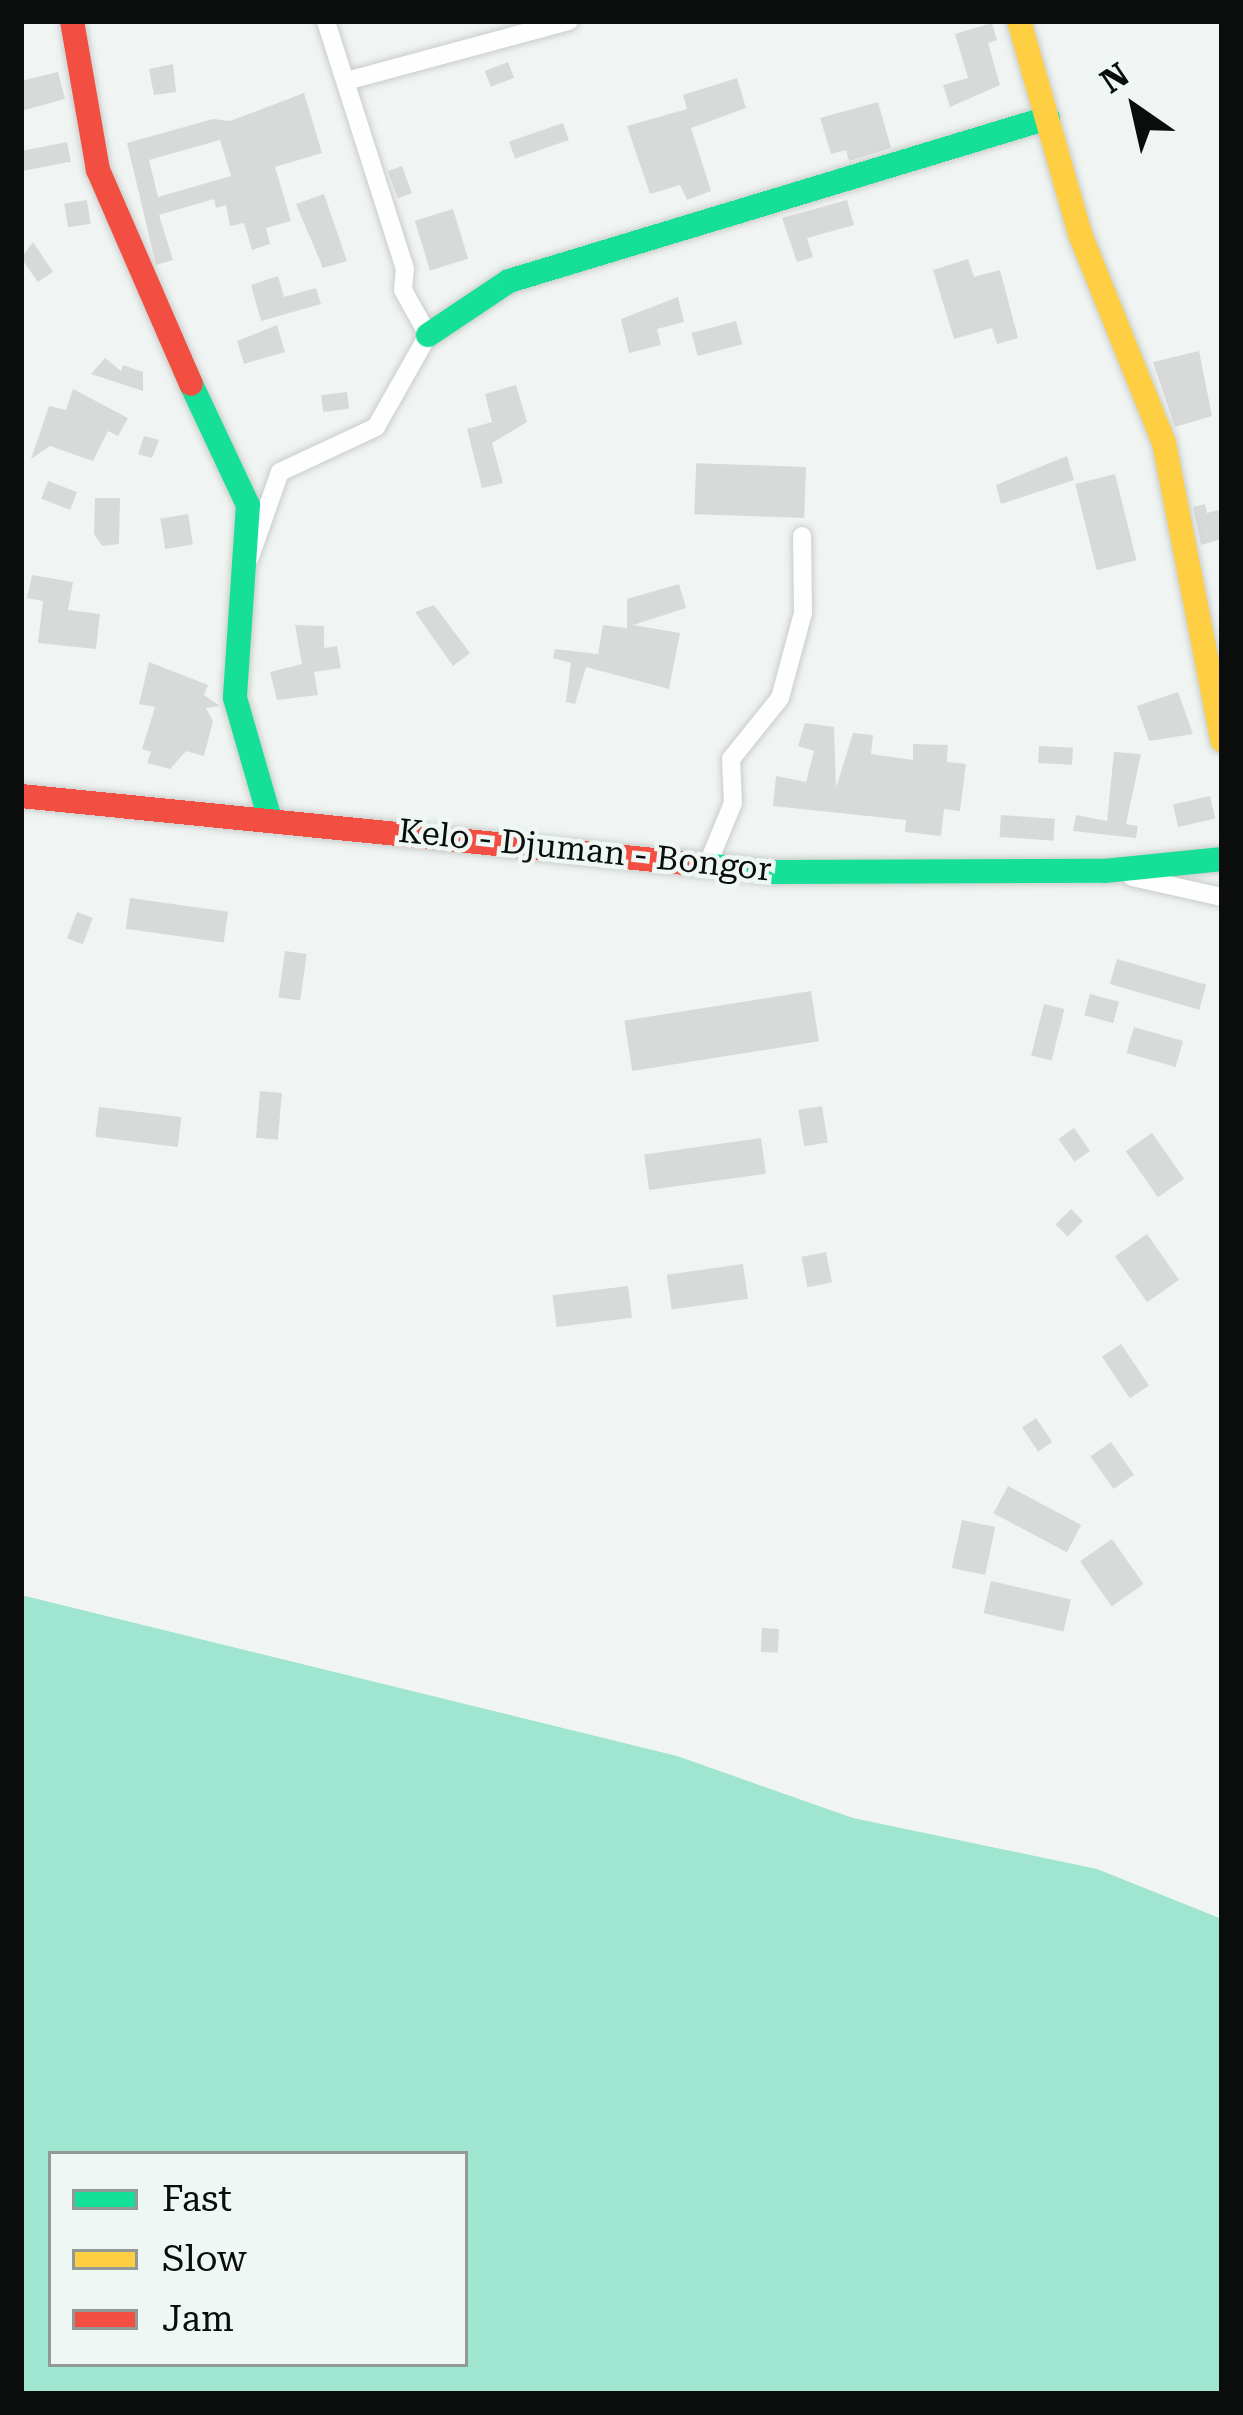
<!DOCTYPE html>
<style>
body{margin:0}
#map{position:relative;width:1243px;height:2415px;overflow:hidden;background:#f0f5f3;font-family:"Roboto Serif",serif}
div>[style]{position:absolute}
.water>*{inset:0;background:#a0e5cf}
.building>*{inset:0;background:#d7dad9;transform-origin:0 0}
.roads{filter:drop-shadow(0 0 3px #cacdcb) drop-shadow(0 0 3px #cacdcb)}
.street>*{height:18px;margin:-9px;padding:0 9px;transform-origin:9px;border-radius:9px;background:#fdfefd}
.fast>*{height:24px;margin:-12px;padding:0 12px;transform-origin:12px;border-radius:12px;background:#16e098}
.slow>*{height:24px;margin:-12px;padding:0 12px;transform-origin:12px;border-radius:12px;background:#ffcf43}
.jam>*{height:24px;margin:-12px;padding:0 12px;transform-origin:12px;border-radius:12px;background:#f24e42}
span{translate:-50% -50%;white-space:nowrap;text-align:center;line-height:1.15;-webkit-text-stroke:9px #eef7f3;paint-order:stroke}
.street-label{font-size:33px;color:#0a0d0c}
.frame{position:absolute;inset:0;border:24px solid #0a0d0c;pointer-events:none}
.legend{position:absolute;left:48px;top:2151px;width:420px;height:216px;box-sizing:border-box;background:#eef7f3;border:3px solid #939997;margin:0;padding:15px 21px;list-style:none;font-size:36px;color:#0a0d0c}
.legend li{display:flex;align-items:center;gap:24px;height:60px}
.legend b{width:60px;border:3px solid #939997}
.north{position:absolute;left:1075px;top:48px;width:120px;height:120px;-webkit-text-stroke:9px #eef7f3;paint-order:stroke;rotate:326deg;font-size:33px;font-weight:700;line-height:48px;text-align:center;color:#0a0d0c}
.north::after{content:'';display:block;margin:auto;width:42px;height:54px;background:#0a0d0c;clip-path:polygon(50% 0,100% 100%,50% 72%,0 100%)}
</style>
<div id="map">
<div class="water">
<div style="clip-path:polygon(evenodd,21px 1595px,677px 1756px,853px 1818px,1097px 1869px,1222px 1919px,1222px 2394px,21px 2394px,21px 1595px,51px 2154px,465px 2154px,465px 2364px,51px 2364px,51px 2154px)"></div>
</div>
<div class="building">
<div style="clip-path:polygon(992px 23px,997px 40px,988px 43px,1000px 85px,950px 107px,943px 85px,968px 78px,955px 34px)"></div>
<div style="left:508px;top:62px;width:17px;height:25px;rotate:69deg"></div>
<div style="clip-path:polygon(173px 64px,176px 92px,154px 95px,149px 69px)"></div>
<div style="clip-path:polygon(58px 72px,65px 99px,21px 111px,21px 81px)"></div>
<div style="clip-path:polygon(737px 78px,746px 108px,691px 128px,711px 191px,687px 200px,680px 185px,650px 194px,627px 126px,687px 109px,683px 95px)"></div>
<div style="clip-path:polygon(evenodd,304px 93px,322px 153px,275px 167px,291px 221px,266px 228px,270px 244px,252px 250px,244px 223px,230px 226px,226px 205px,216px 208px,214px 199px,159px 215px,173px 260px,156px 265px,127px 143px,213px 119px,230px 121px,304px 93px,220px 140px,231px 176px,158px 197px,149px 160px,220px 140px)"></div>
<div style="clip-path:polygon(878px 102px,891px 148px,849px 161px,846px 150px,831px 154px,820px 118px)"></div>
<div style="left:563px;top:123px;width:18px;height:57px;rotate:71deg"></div>
<div style="left:67px;top:142px;width:20px;height:48px;rotate:79deg"></div>
<div style="left:402px;top:166px;width:29px;height:15px;rotate:70deg"></div>
<div style="clip-path:polygon(324px 194px,347px 261px,323px 268px,296px 204px)"></div>
<div style="left:87px;top:200px;width:24px;height:23px;rotate:81deg"></div>
<div style="clip-path:polygon(847px 200px,854px 225px,807px 238px,813px 257px,797px 262px,782px 218px)"></div>
<div style="left:453px;top:209px;width:52px;height:40px;rotate:73deg"></div>
<div style="clip-path:polygon(33px 242px,53px 272px,38px 282px,21px 258px)"></div>
<div style="clip-path:polygon(968px 259px,974px 277px,1000px 270px,1018px 338px,997px 344px,992px 328px,954px 339px,933px 270px)"></div>
<div style="clip-path:polygon(278px 276px,284px 297px,316px 288px,321px 304px,261px 321px,251px 285px)"></div>
<div style="clip-path:polygon(678px 297px,684px 322px,657px 329px,661px 345px,629px 353px,621px 319px)"></div>
<div style="left:736px;top:321px;width:24px;height:46px;rotate:75deg"></div>
<div style="clip-path:polygon(277px 325px,285px 352px,244px 364px,237px 341px)"></div>
<div style="clip-path:polygon(1199px 351px,1212px 416px,1175px 427px,1153px 362px)"></div>
<div style="clip-path:polygon(105px 358px,121px 371px,123px 365px,143px 372px,143px 391px,91px 374px)"></div>
<div style="clip-path:polygon(516px 385px,527px 422px,492px 443px,503px 483px,482px 488px,467px 429px,492px 422px,485px 394px)"></div>
<div style="clip-path:polygon(73px 389px,128px 418px,118px 436px,108px 431px,93px 461px,50px 446px,31px 459px,49px 406px,66px 410px)"></div>
<div style="left:347px;top:392px;width:17px;height:26px;rotate:83deg"></div>
<div style="clip-path:polygon(144px 436px,159px 440px,152px 458px,138px 454px)"></div>
<div style="clip-path:polygon(1067px 456px,1074px 480px,1001px 504px,996px 485px)"></div>
<div style="left:806px;top:467px;width:51px;height:110px;rotate:92deg"></div>
<div style="left:1115px;top:474px;width:89px;height:41px;rotate:76deg"></div>
<div style="left:48px;top:481px;width:31px;height:19px;rotate:21deg"></div>
<div style="clip-path:polygon(95px 498px,120px 498px,119px 544px,102px 546px,94px 534px)"></div>
<div style="clip-path:polygon(1205px 504px,1207px 513px,1222px 509px,1222px 539px,1201px 545px,1193px 507px)"></div>
<div style="left:188px;top:514px;width:31px;height:28px;rotate:81deg"></div>
<div style="clip-path:polygon(32px 575px,73px 582px,68px 610px,100px 614px,96px 649px,38px 643px,43px 601px,27px 598px)"></div>
<div style="clip-path:polygon(679px 584px,686px 608px,633px 625px,680px 633px,669px 689px,586px 667px,575px 704px,566px 702px,571px 663px,553px 658px,555px 649px,598px 654px,603px 625px,627px 628px,627px 599px)"></div>
<div style="clip-path:polygon(434px 605px,470px 653px,453px 666px,415px 612px)"></div>
<div style="clip-path:polygon(295px 625px,324px 626px,324px 648px,337px 646px,341px 668px,314px 672px,318px 695px,277px 700px,270px 672px,302px 664px)"></div>
<div style="clip-path:polygon(149px 662px,208px 685px,204px 695px,220px 706px,206px 708px,213px 721px,204px 756px,186px 751px,170px 769px,147px 763px,151px 752px,142px 749px,155px 707px,139px 704px)"></div>
<div style="clip-path:polygon(1178px 692px,1193px 734px,1149px 741px,1137px 706px)"></div>
<div style="clip-path:polygon(805px 723px,834px 727px,836px 788px,853px 733px,873px 735px,871px 754px,913px 760px,913px 744px,948px 745px,947px 762px,966px 764px,960px 811px,944px 809px,941px 836px,905px 832px,906px 820px,773px 806px,776px 776px,806px 782px,814px 751px,798px 746px)"></div>
<div style="left:1039px;top:746px;width:34px;height:17px;rotate:3deg"></div>
<div style="clip-path:polygon(1114px 752px,1141px 754px,1126px 824px,1138px 826px,1136px 838px,1073px 831px,1076px 815px,1107px 821px)"></div>
<div style="left:1210px;top:796px;width:23px;height:38px;rotate:77deg"></div>
<div style="left:1001px;top:815px;width:54px;height:22px;rotate:4deg"></div>
<div style="left:130px;top:898px;width:99px;height:31px;rotate:8deg"></div>
<div style="left:77px;top:912px;width:17px;height:28px;rotate:21deg"></div>
<div style="left:285px;top:951px;width:22px;height:47px;rotate:8deg"></div>
<div style="left:1117px;top:959px;width:93px;height:26px;rotate:16deg"></div>
<div style="left:811px;top:991px;width:51px;height:189px;rotate:81deg"></div>
<div style="left:1090px;top:994px;width:30px;height:22px;rotate:15deg"></div>
<div style="left:1044px;top:1004px;width:21px;height:53px;rotate:14deg"></div>
<div style="left:1134px;top:1027px;width:51px;height:27px;rotate:16deg"></div>
<div style="left:260px;top:1091px;width:22px;height:47px;rotate:5deg"></div>
<div style="left:822px;top:1106px;width:37px;height:24px;rotate:81deg"></div>
<div style="left:99px;top:1107px;width:83px;height:30px;rotate:7deg"></div>
<div style="left:1074px;top:1128px;width:28px;height:19px;rotate:55deg"></div>
<div style="left:1152px;top:1133px;width:56px;height:32px;rotate:55deg"></div>
<div style="left:761px;top:1138px;width:36px;height:118px;rotate:82deg"></div>
<div style="left:1071px;top:1209px;width:17px;height:22px;rotate:45deg"></div>
<div style="left:1147px;top:1234px;width:56px;height:39px;rotate:55deg"></div>
<div style="left:826px;top:1252px;width:31px;height:25px;rotate:79deg"></div>
<div style="left:743px;top:1264px;width:35px;height:77px;rotate:82deg"></div>
<div style="left:628px;top:1286px;width:32px;height:76px;rotate:83deg"></div>
<div style="left:1121px;top:1344px;width:50px;height:23px;rotate:56deg"></div>
<div style="left:1036px;top:1418px;width:29px;height:17px;rotate:56deg"></div>
<div style="left:1111px;top:1442px;width:40px;height:25px;rotate:55deg"></div>
<div style="left:1008px;top:1486px;width:83px;height:31px;rotate:28deg"></div>
<div style="left:962px;top:1520px;width:34px;height:49px;rotate:12deg"></div>
<div style="left:1112px;top:1539px;width:55px;height:39px;rotate:55deg"></div>
<div style="left:991px;top:1581px;width:82px;height:33px;rotate:13deg"></div>
<div style="left:762px;top:1628px;width:17px;height:24px;rotate:3deg"></div>
</div>
<div class="roads">
<div class="street">
<div style="left:350px;top:80px;width:227px;rotate:-15.1deg"></div>
<div style="left:250px;top:557px;width:90px;rotate:-70.6deg"></div>
<div style="left:280px;top:472px;width:106px;rotate:-25.1deg"></div>
<div style="left:376px;top:427px;width:106px;rotate:-60.5deg"></div>
<div style="left:428px;top:335px;width:51px;rotate:-119.1deg"></div>
<div style="left:403px;top:290px;width:21px;rotate:-85deg"></div>
<div style="left:405px;top:269px;width:260px;rotate:-107.7deg"></div>
<div style="left:707px;top:866px;width:68px;rotate:-67.6deg"></div>
<div style="left:733px;top:803px;width:44px;rotate:-92.6deg"></div>
<div style="left:731px;top:759px;width:78px;rotate:-51.2deg"></div>
<div style="left:780px;top:698px;width:88px;rotate:-74.9deg"></div>
<div style="left:803px;top:613px;width:77px;rotate:-90.7deg"></div>
<div style="left:1132px;top:877px;width:92px;rotate:12.5deg"></div>
</div>
<div class="fast">
<div style="left:428px;top:335px;width:97px;rotate:-33.7deg"></div>
<div style="left:509px;top:281px;width:563px;rotate:-16.83deg"></div>
<div style="left:191px;top:384px;width:134px;rotate:64.8deg"></div>
<div style="left:248px;top:505px;width:193px;rotate:93.9deg"></div>
<div style="left:235px;top:698px;width:126px;rotate:73.9deg"></div>
<div style="left:694px;top:864px;width:77px;rotate:5.9deg"></div>
<div style="left:771px;top:872px;width:333px;rotate:-0.2deg"></div>
<div style="left:1104px;top:871px;width:119px;rotate:-5.8deg"></div>
</div>
<div class="slow">
<div style="left:1019px;top:21px;width:222px;rotate:74deg"></div>
<div style="left:1080px;top:234px;width:225px;rotate:68.1deg"></div>
<div style="left:1164px;top:443px;width:303px;rotate:78.9deg"></div>
</div>
<div class="jam">
<div style="left:72px;top:21px;width:151px;rotate:80.1deg"></div>
<div style="left:98px;top:170px;width:233px;rotate:66.5deg"></div>
<div style="left:21px;top:796px;width:676px;rotate:5.77deg"></div>
</div>
</div>
<div class="street-label">
<span style="left:585px;top:850px;rotate:6deg">Kelo - Djuman - Bongor</span>
</div>
<div class="frame"></div>
<ul class="legend">
<li><b style="height:15px;background:#16e098"></b>Fast</li>
<li><b style="height:15px;background:#ffcf43"></b>Slow</li>
<li><b style="height:15px;background:#f24e42"></b>Jam</li>
</ul>
<div class="north">N</div>
</div>
